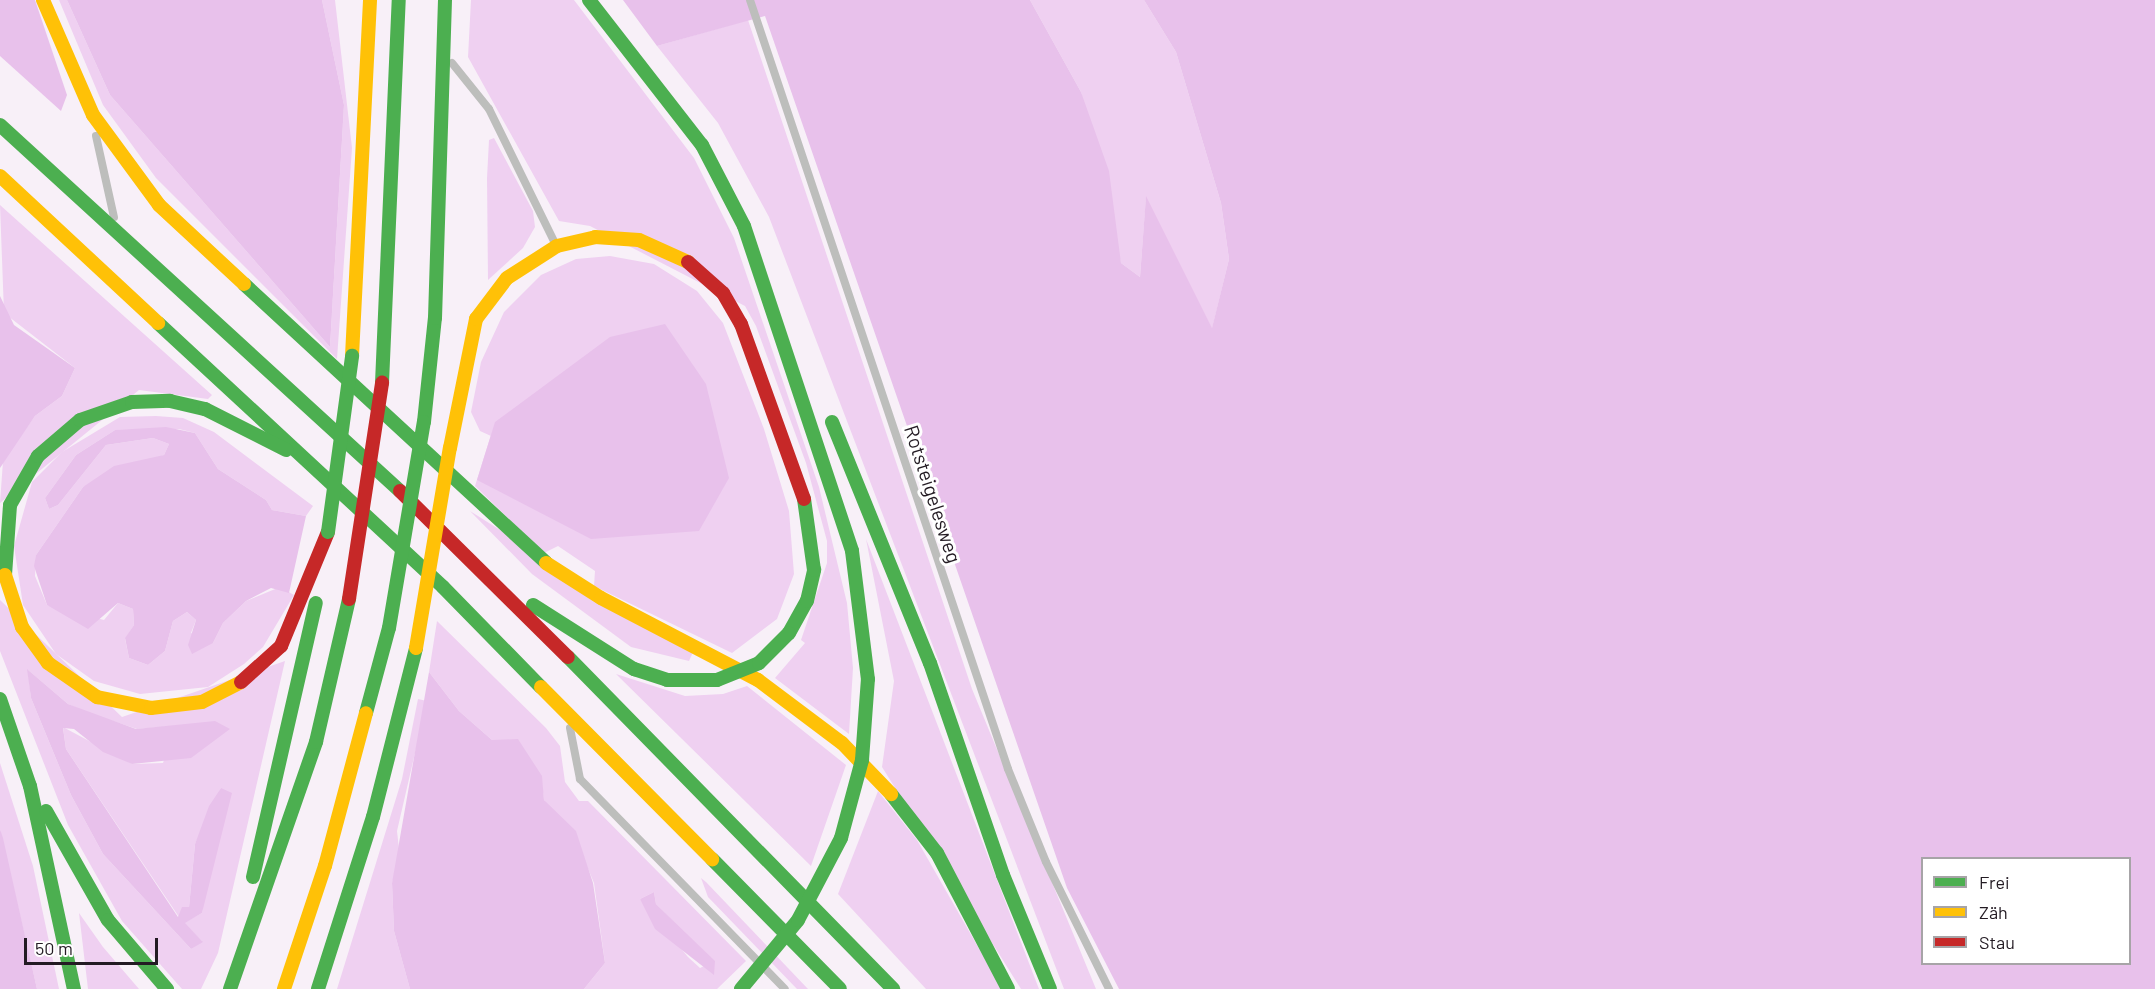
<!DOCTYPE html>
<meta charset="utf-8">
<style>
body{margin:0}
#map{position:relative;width:2155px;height:989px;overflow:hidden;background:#f8f0f8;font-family:Barlow,sans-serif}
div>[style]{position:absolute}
.green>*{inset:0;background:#efd0f1}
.forest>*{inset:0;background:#e8c1eb}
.lane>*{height:8px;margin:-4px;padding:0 4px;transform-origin:4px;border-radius:4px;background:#bdbebc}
.fast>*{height:14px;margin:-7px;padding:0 7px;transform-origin:7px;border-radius:7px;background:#4caf50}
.slow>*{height:14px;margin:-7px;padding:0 7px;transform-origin:7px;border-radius:7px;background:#ffc107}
.jam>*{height:14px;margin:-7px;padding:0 7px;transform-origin:7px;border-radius:7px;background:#c62828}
.fast-bridge>*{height:14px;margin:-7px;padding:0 7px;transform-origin:7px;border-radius:7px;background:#4caf50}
.slow-bridge>*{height:14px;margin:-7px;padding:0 7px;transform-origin:7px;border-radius:7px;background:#ffc107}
.jam-bridge>*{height:14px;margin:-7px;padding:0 7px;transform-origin:7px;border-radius:7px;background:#c62828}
span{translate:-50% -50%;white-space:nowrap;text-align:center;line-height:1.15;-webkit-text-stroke:6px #fff;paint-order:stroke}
.street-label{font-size:20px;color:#231b23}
.legend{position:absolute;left:1921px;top:857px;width:210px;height:108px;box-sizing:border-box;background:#fff;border:2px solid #a7a4a7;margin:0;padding:8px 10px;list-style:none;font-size:18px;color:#231b23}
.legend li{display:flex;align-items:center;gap:12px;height:30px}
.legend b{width:30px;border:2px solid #a7a4a7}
.scale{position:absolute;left:24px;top:938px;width:134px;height:27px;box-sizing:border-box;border:3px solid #231b23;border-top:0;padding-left:8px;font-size:18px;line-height:21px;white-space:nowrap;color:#231b23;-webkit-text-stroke:4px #fff;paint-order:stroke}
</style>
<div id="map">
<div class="green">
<div style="clip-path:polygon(59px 0,67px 0,110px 95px,330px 347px,344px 105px,322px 0,335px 0,352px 148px,337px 359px,156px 178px,103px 105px)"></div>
<div style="clip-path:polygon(471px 0,574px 0,694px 158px,734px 238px,819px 487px,847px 603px,853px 668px,849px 734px,775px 678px,805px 643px,801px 640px,827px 563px,827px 541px,806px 463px,756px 326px,745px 306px,590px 226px,559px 221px,468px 57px)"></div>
<div style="clip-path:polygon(1030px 0,1144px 0,1176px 52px,1221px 203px,1229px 259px,1212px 329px,1146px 198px,1140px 277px,1121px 263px,1081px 92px)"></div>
<div style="clip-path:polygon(748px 20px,972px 689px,1096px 989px,1064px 989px,769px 217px,718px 123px,657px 46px)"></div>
<div style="clip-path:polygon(494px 138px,533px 211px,535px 227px,523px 248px,488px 280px,487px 178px,489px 140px)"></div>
<div style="clip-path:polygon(0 205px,212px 395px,208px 399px,139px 390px,0 503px,3px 461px,35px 416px,62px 396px,75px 368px,4px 313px)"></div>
<div style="clip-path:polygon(610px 256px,654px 264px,697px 291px,723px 323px,764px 429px,789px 511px,794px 574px,777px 619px,732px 653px,594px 586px,595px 571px,558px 546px,544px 553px,475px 486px,495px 422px,491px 436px,480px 431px,471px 412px,481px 362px,504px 312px,541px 275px,576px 259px)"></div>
<div style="clip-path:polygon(156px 416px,183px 418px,214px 432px,313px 506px,306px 516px,272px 510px,266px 500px,218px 469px,195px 433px,179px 429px,115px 430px,76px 455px,45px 498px,49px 509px,58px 505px,106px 445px,153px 438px,169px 444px,164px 455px,83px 487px,36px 555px,35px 576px,47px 605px,104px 620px,118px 603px,133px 609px,134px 625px,125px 639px,129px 658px,148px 665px,165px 651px,173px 621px,187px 612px,196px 620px,191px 633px,213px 643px,223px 623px,246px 601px,280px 587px,294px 595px,263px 647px,244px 664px,208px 687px,140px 694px,94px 681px,56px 654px,23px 605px,14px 546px,32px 482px,62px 452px,120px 417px)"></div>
<div style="clip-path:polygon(470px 511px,693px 652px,689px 661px,631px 647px,532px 574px)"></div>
<div style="clip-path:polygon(866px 539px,1039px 989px,1021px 989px,882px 767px,894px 681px)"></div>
<div style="clip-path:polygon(evenodd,0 600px,122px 717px,285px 661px,218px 953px,201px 989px,182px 989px,122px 921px,68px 825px,0 651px,0 600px,28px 670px,68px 704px,86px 712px,137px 729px,175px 726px,163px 763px,132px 764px,63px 727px,66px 749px,179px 917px,189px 907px,195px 844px,221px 788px,202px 913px,184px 923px,202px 941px,191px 949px,103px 854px,71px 795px,31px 698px,28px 670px)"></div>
<div style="clip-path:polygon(evenodd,437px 621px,546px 728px,560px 746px,565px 782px,579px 801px,588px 801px,746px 961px,717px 989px,584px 989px,605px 963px,594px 883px,584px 859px,544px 800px,541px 776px,518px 740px,492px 740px,459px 711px,429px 672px,437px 621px,654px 892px,656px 904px,714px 961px,700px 968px,688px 957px,640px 899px,654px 892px)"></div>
<div style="clip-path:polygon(616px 674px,685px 696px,723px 694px,747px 686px,846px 765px,811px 866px)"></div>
<div style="clip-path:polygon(418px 699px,427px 701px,397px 831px,400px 858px,392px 883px,394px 931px,410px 989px,337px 989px,402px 779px)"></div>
<div style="clip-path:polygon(0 763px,33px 866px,59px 989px,37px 989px,0 829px)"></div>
<div style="clip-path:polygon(878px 791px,917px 840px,1002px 989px,926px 989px,838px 894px)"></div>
<div style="clip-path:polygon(701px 878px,706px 882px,808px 989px,797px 989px,708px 897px)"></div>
<div style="clip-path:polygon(79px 913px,103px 947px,139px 989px,88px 989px)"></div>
</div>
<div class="forest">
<div style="clip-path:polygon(0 0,35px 0,67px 95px,61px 111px,0 56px)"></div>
<div style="clip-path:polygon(67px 0,322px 0,344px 105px,330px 347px,110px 95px)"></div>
<div style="clip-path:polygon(evenodd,623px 0,1030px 0,1081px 92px,1109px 171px,1121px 263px,1140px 277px,1146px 196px,1212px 328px,1229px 259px,1221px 203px,1176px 52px,1144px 0,2155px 0,2155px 989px,1119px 989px,1067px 888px,765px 16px,657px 46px,623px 0,1922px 858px,2130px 858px,2130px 964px,1922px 964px,1922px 858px)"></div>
<div style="clip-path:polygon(0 296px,14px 325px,75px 368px,62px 396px,35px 416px,0 468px)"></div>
<div style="clip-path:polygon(665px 324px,706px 384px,729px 478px,699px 531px,591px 539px,477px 480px,495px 422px,610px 337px)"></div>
<div style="clip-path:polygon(166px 427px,195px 433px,218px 469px,266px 500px,272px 510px,306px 516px,289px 593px,271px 588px,246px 601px,223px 623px,213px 643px,192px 654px,188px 645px,196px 620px,187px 612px,173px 621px,165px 651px,148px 665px,129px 658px,125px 638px,134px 625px,133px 609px,118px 603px,88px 629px,47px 605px,34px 566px,36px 555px,83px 487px,114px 466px,164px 455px,169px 444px,153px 438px,106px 445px,58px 505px,49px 509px,45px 498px,76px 455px,115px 430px)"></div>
<div style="clip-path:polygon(27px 669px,68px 704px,136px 729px,215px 721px,230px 729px,191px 758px,132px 764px,103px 752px,74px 729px,63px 728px,66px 749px,178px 917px,182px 907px,189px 907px,195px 844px,209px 806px,221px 788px,232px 793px,202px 913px,185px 923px,203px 942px,191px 949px,103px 854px,71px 795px,31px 698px)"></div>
<div style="clip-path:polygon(429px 672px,459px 711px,492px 740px,518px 739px,542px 776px,544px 800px,576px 831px,593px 883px,605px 963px,584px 989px,410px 989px,394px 931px,392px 883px)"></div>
<div style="clip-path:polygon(0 829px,3px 838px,37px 989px,0 989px)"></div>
<div style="clip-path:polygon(654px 892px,656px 904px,715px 961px,714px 975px,655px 929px,640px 899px)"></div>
</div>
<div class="lane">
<div style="left:750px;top:0;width:811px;rotate:71.45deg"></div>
<div style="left:1008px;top:769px;width:100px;rotate:67.8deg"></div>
<div style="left:1046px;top:862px;width:142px;rotate:63.6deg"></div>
<div style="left:452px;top:63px;width:59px;rotate:51.2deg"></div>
<div style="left:489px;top:109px;width:149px;rotate:63.8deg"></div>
<div style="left:96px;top:136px;width:83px;rotate:77.5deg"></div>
<div style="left:570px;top:728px;width:52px;rotate:78.9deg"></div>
<div style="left:580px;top:779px;width:293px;rotate:45.7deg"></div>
</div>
<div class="fast">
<div style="left:589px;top:0;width:184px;rotate:52.1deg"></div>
<div style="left:702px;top:145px;width:91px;rotate:62.6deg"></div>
<div style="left:744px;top:226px;width:342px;rotate:71.6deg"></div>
<div style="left:852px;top:551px;width:129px;rotate:82.9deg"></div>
<div style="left:0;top:125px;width:542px;rotate:42.46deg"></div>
<div style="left:244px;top:284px;width:411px;rotate:42.7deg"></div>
<div style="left:158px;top:323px;width:388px;rotate:42.8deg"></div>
<div style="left:443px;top:587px;width:140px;rotate:45.6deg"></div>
<div style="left:382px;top:383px;width:383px;rotate:-87.5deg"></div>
<div style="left:424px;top:422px;width:105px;rotate:-84deg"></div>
<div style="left:435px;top:318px;width:318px;rotate:-88.2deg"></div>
<div style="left:832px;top:422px;width:260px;rotate:67.9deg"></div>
<div style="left:930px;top:663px;width:224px;rotate:71deg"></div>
<div style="left:1003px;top:875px;width:123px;rotate:67.6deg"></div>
<div style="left:5px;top:575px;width:70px;rotate:-85.9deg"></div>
<div style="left:10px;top:505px;width:56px;rotate:-60.3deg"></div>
<div style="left:38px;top:456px;width:55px;rotate:-40.6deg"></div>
<div style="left:80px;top:420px;width:55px;rotate:-19.1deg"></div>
<div style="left:132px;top:402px;width:38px;rotate:-2deg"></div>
<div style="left:170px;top:401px;width:36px;rotate:13deg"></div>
<div style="left:205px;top:409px;width:91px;rotate:26.8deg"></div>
<div style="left:533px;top:605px;width:120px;rotate:32.4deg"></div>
<div style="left:789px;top:633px;width:37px;rotate:-61deg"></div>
<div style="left:807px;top:601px;width:32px;rotate:-77deg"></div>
<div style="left:814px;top:570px;width:72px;rotate:-98deg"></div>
<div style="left:568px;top:657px;width:465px;rotate:45.6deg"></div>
<div style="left:0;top:699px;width:92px;rotate:71deg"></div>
<div style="left:30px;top:786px;width:208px;rotate:77.8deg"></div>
<div style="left:366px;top:713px;width:88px;rotate:-74.9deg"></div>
<div style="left:891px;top:794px;width:75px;rotate:52.1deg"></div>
<div style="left:937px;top:853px;width:153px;rotate:62.4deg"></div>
<div style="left:46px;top:811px;width:125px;rotate:60.4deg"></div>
<div style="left:108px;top:920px;width:91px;rotate:49.5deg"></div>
<div style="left:712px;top:859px;width:182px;rotate:45.4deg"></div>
<div style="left:253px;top:877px;width:281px;rotate:-77.1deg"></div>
<div style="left:230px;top:989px;width:262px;rotate:-70.8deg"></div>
<div style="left:316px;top:742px;width:147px;rotate:-77deg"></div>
<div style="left:318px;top:989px;width:181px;rotate:-72.3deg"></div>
<div style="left:373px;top:817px;width:174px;rotate:-75.7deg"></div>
</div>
<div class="slow">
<div style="left:43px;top:0;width:125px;rotate:66.5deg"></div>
<div style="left:93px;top:115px;width:112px;rotate:53.7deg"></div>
<div style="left:159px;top:205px;width:116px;rotate:42.9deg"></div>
<div style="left:0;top:176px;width:216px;rotate:42.9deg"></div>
<div style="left:352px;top:356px;width:356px;rotate:-87.1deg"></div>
<div style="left:450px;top:448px;width:132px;rotate:-78.6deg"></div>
<div style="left:476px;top:319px;width:51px;rotate:-52.9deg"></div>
<div style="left:507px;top:278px;width:59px;rotate:-32.6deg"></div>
<div style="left:557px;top:246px;width:39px;rotate:-13deg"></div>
<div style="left:595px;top:237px;width:44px;rotate:3.9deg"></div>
<div style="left:639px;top:240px;width:54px;rotate:24.2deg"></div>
<div style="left:546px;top:563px;width:65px;rotate:32.5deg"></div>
<div style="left:601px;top:598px;width:177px;rotate:27.6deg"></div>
<div style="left:758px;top:680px;width:105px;rotate:36.9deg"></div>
<div style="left:842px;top:743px;width:71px;rotate:46.1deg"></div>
<div style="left:5px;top:575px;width:55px;rotate:71.9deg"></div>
<div style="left:22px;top:627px;width:44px;rotate:54.2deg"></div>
<div style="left:48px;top:663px;width:60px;rotate:34.8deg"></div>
<div style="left:97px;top:697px;width:55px;rotate:11.5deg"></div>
<div style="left:151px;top:708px;width:51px;rotate:-6.7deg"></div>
<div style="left:202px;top:702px;width:44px;rotate:-27.1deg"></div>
<div style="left:541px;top:687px;width:243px;rotate:45.2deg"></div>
<div style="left:284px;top:989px;width:130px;rotate:-71.6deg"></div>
<div style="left:325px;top:866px;width:158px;rotate:-75deg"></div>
</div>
<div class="jam">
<div style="left:688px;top:262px;width:47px;rotate:41.5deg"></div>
<div style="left:723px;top:293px;width:36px;rotate:60deg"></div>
<div style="left:741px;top:324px;width:186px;rotate:70.2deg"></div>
<div style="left:400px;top:491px;width:236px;rotate:44.7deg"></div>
<div style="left:241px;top:682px;width:54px;rotate:-42deg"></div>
<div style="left:281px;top:646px;width:123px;rotate:-67.6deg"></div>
</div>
<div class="fast-bridge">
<div style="left:328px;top:532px;width:178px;rotate:-82.2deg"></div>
<div style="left:389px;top:628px;width:209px;rotate:-80.4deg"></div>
<div style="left:634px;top:669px;width:35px;rotate:18deg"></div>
<div style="left:667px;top:680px;width:50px"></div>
<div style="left:717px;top:680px;width:45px;rotate:-22deg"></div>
<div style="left:759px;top:663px;width:42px;rotate:-45deg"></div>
<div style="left:741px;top:989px;width:89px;rotate:-50.4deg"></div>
<div style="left:798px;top:920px;width:93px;rotate:-62.3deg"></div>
<div style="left:841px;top:838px;width:81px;rotate:-74.9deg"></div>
<div style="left:862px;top:760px;width:81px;rotate:-85.8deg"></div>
</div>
<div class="slow-bridge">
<div style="left:416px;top:648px;width:203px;rotate:-80.4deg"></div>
</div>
<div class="jam-bridge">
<div style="left:349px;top:599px;width:219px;rotate:-81.3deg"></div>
</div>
<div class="street-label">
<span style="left:933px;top:494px;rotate:72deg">Rotsteigelesweg</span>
</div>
<ul class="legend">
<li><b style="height:8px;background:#4caf50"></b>Frei</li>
<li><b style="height:8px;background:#ffc107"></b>Zäh</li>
<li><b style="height:8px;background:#c62828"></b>Stau</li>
</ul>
<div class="scale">50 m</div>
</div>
